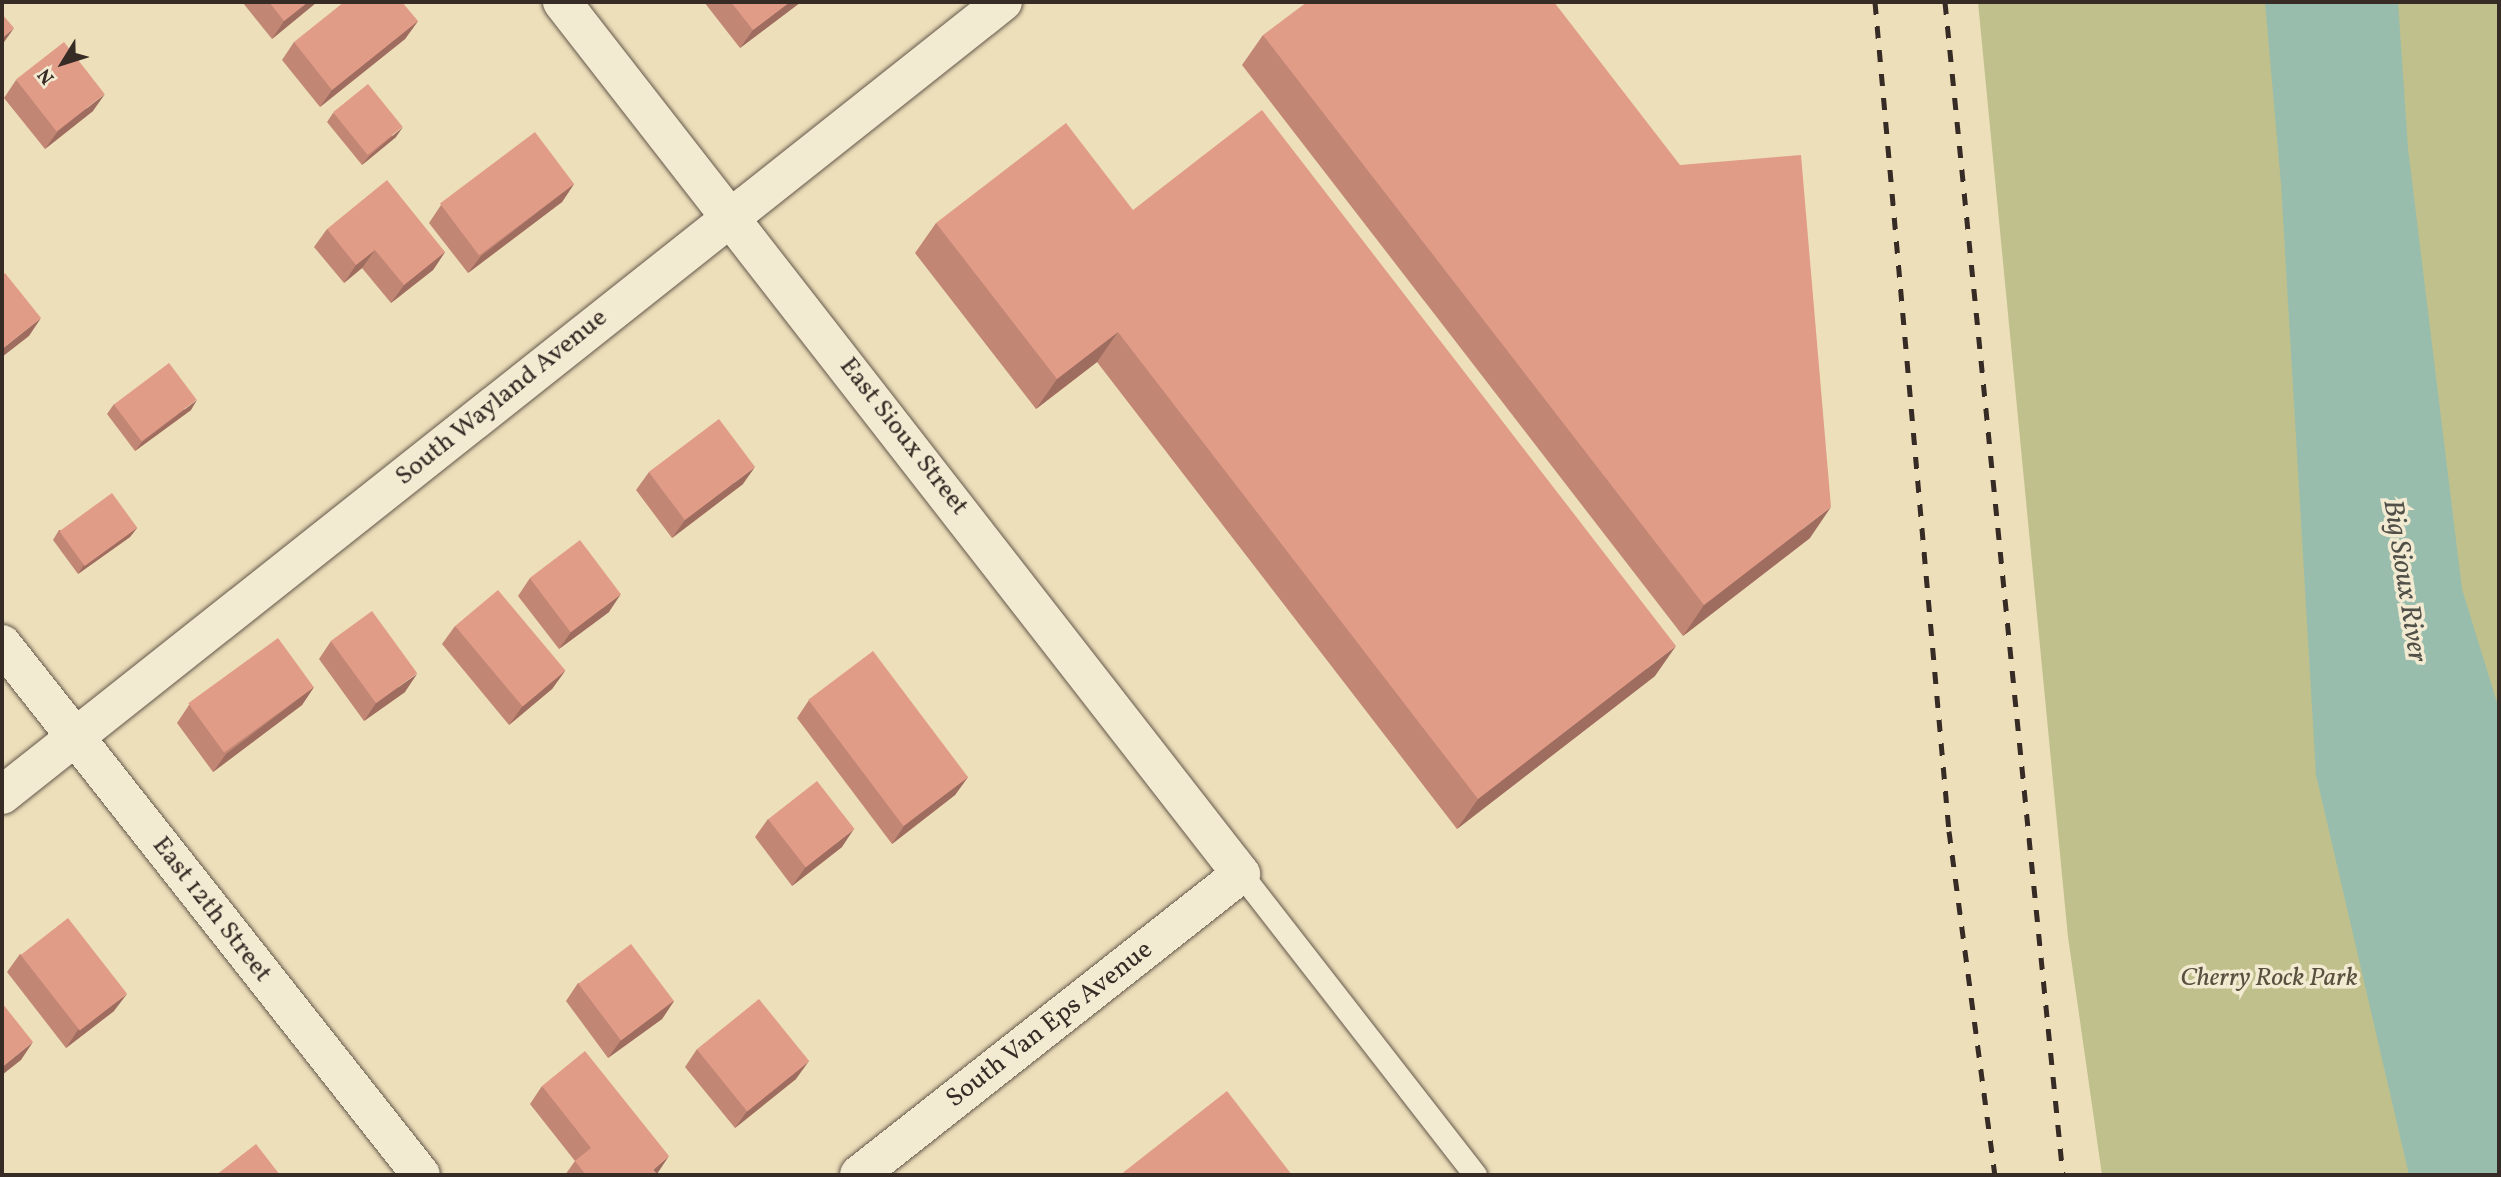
<!DOCTYPE html>
<style>
body{margin:0}
#map{position:relative;width:2501px;height:1177px;overflow:hidden;background:#eddfba;font-family:Vollkorn,serif}
div>[style]{position:absolute}
.green>*{inset:0;background:#bfc08b}
.water>*{inset:0;background:#99bdad}
.roads{filter:drop-shadow(0 0 2px #64584b) drop-shadow(0 0 2px #64584b)}
.service>*{height:23px;margin:-11.5px;padding:0 11.5px;transform-origin:11.5px;border-radius:11.5px;background:#f3ead2}
.minor>*{height:38px;margin:-19px;padding:0 19px;transform-origin:19px;border-radius:19px;background:#f3ead2}
.tertiary>*{height:38px;margin:-19px;padding:0 19px;transform-origin:19px;border-radius:19px;background:#f3ead2}
.rail>*{height:5px;margin-top:-2.5px;transform-origin:0;background:repeating-linear-gradient(90deg,#372b26 0 12px,transparent 0 24px)}
.wall>*{inset:0;background:#c28675}
.shaded-wall>*{inset:0;background:#9e6d5f}
.building>*{inset:0;background:#e19c88;transform-origin:0 0}
span{translate:-50% -50%;white-space:nowrap;text-align:center;line-height:1.15;-webkit-text-stroke:7px #f3ead2;paint-order:stroke}
.street-label{font-size:26px;color:#372b26}
.park-label{font-size:26px;color:#59503f;font-style:italic}
.water-label{font-size:28px;color:#505048;font-style:italic}
.frame{position:absolute;inset:0;border:4px solid #372b26;pointer-events:none}
.north{position:absolute;left:28px;top:28px;width:70px;height:70px;-webkit-text-stroke:5px #f3ead2;paint-order:stroke;rotate:232deg;font-size:19px;font-weight:700;line-height:28px;text-align:center;color:#372b26}
.north::after{content:'';display:block;margin:auto;width:24px;height:32px;background:#372b26;clip-path:polygon(50% 0,100% 100%,50% 72%,0 100%)}
</style>
<div id="map">
<div class="green">
<div style="clip-path:polygon(1978px 2px,2499px 2px,2499px 1175px,2102px 1175px,2068px 937px)"></div>
</div>
<div class="water">
<div style="clip-path:polygon(2265px 2px,2398px 2px,2408px 148px,2462px 589px,2499px 709px,2499px 1175px,2409px 1175px,2316px 775px,2281px 184px)"></div>
</div>
<div class="roads">
<div class="service">
<div style="left:1241px;top:874px;width:381px;rotate:52.1deg"></div>
</div>
<div class="minor">
<div style="left:562px;top:2px;width:1105px;rotate:52.09deg"></div>
<div style="left:1241px;top:874px;width:486px;rotate:141.8deg"></div>
<div style="left:2px;top:795px;width:1277px;rotate:-38.39deg"></div>
</div>
<div class="tertiary">
<div style="left:2px;top:644px;width:676px;rotate:51.72deg"></div>
</div>
</div>
<div class="rail">
<div style="left:1875px;top:2px;width:832px;rotate:84.9deg"></div>
<div style="left:1949px;top:831px;width:347px;rotate:82.4deg"></div>
<div style="left:1945px;top:2px;width:1179px;rotate:84.26deg"></div>
</div>
<div class="wall">
<div style="clip-path:polygon(243px 2px,317px 2px,272px 39px,243px 3px)"></div>
<div style="clip-path:polygon(704px 2px,801px 2px,740px 48px)"></div>
<div style="clip-path:polygon(418px 21px,405px 39px,320px 107px,282px 60px,294px 42px)"></div>
<div style="clip-path:polygon(1263px 35px,1810px 538px,1683px 636px,1242px 65px)"></div>
<div style="clip-path:polygon(16px 80px,93px 111px,45px 149px,4px 98px)"></div>
<div style="clip-path:polygon(333px 113px,396px 137px,362px 165px,327px 122px)"></div>
<div style="clip-path:polygon(574px 184px,562px 202px,468px 273px,429px 223px,441px 205px)"></div>
<div style="clip-path:polygon(1133px 210px,1655px 676px,1457px 829px,1097px 362px,1036px 409px,915px 253px,936px 223px)"></div>
<div style="clip-path:polygon(327px 229px,445px 252px,433px 270px,391px 303px,362px 268px,344px 283px,314px 247px)"></div>
<div style="clip-path:polygon(114px 404px,191px 410px,135px 451px,107px 414px)"></div>
<div style="clip-path:polygon(649px 472px,743px 484px,672px 538px,636px 490px)"></div>
<div style="clip-path:polygon(137px 528px,130px 537px,78px 574px,53px 540px,59px 530px)"></div>
<div style="clip-path:polygon(530px 578px,609px 612px,559px 649px,518px 596px)"></div>
<div style="clip-path:polygon(455px 626px,565px 671px,552px 689px,509px 725px,442px 644px)"></div>
<div style="clip-path:polygon(331px 641px,405px 692px,364px 721px,319px 659px)"></div>
<div style="clip-path:polygon(314px 687px,302px 705px,213px 772px,177px 723px,189px 705px)"></div>
<div style="clip-path:polygon(809px 700px,968px 777px,955px 795px,892px 844px,797px 718px)"></div>
<div style="clip-path:polygon(768px 819px,842px 847px,792px 886px,755px 837px)"></div>
<div style="clip-path:polygon(20px 954px,114px 1011px,66px 1048px,7px 972px)"></div>
<div style="clip-path:polygon(578px 983px,674px 1001px,662px 1019px,608px 1058px,566px 1001px)"></div>
<div style="clip-path:polygon(697px 1049px,796px 1079px,735px 1128px,685px 1067px)"></div>
<div style="clip-path:polygon(542px 1086px,657px 1174px,657px 1175px,565px 1175px,575px 1161px,530px 1104px)"></div>
</div>
<div class="shaded-wall">
<div style="clip-path:polygon(308px 2px,317px 2px,272px 39px,284px 21px)"></div>
<div style="clip-path:polygon(790px 2px,801px 2px,740px 48px,753px 30px)"></div>
<div style="clip-path:polygon(418px 21px,405px 39px,320px 107px,332px 90px)"></div>
<div style="clip-path:polygon(14px 28px,2px 45px,2px 38px)"></div>
<div style="clip-path:polygon(105px 94px,93px 111px,45px 149px,58px 131px)"></div>
<div style="clip-path:polygon(403px 127px,396px 137px,362px 165px,369px 156px)"></div>
<div style="clip-path:polygon(574px 184px,562px 202px,468px 273px,481px 256px)"></div>
<div style="clip-path:polygon(375px 250px,362px 268px,344px 283px,356px 265px)"></div>
<div style="clip-path:polygon(445px 252px,433px 270px,391px 303px,404px 285px)"></div>
<div style="clip-path:polygon(41px 318px,29px 336px,2px 357px,2px 349px)"></div>
<div style="clip-path:polygon(1118px 332px,1097px 362px,1036px 409px,1057px 379px)"></div>
<div style="clip-path:polygon(197px 400px,191px 410px,135px 451px,142px 442px)"></div>
<div style="clip-path:polygon(755px 467px,743px 484px,672px 538px,685px 520px)"></div>
<div style="clip-path:polygon(1831px 507px,1810px 538px,1683px 636px,1704px 605px)"></div>
<div style="clip-path:polygon(137px 528px,130px 537px,78px 574px,84px 565px)"></div>
<div style="clip-path:polygon(621px 594px,609px 612px,559px 649px,571px 632px)"></div>
<div style="clip-path:polygon(1676px 646px,1655px 676px,1457px 829px,1478px 799px)"></div>
<div style="clip-path:polygon(565px 671px,552px 689px,509px 725px,522px 707px)"></div>
<div style="clip-path:polygon(417px 674px,405px 692px,364px 721px,376px 703px)"></div>
<div style="clip-path:polygon(314px 687px,302px 705px,213px 772px,226px 754px)"></div>
<div style="clip-path:polygon(968px 777px,955px 795px,892px 844px,904px 826px)"></div>
<div style="clip-path:polygon(854px 829px,842px 847px,792px 886px,805px 868px)"></div>
<div style="clip-path:polygon(127px 994px,114px 1011px,66px 1048px,78px 1030px)"></div>
<div style="clip-path:polygon(674px 1001px,662px 1019px,608px 1058px,621px 1040px)"></div>
<div style="clip-path:polygon(33px 1042px,21px 1060px,2px 1075px,2px 1067px)"></div>
<div style="clip-path:polygon(809px 1061px,796px 1079px,735px 1128px,748px 1110px)"></div>
<div style="clip-path:polygon(669px 1156px,657px 1174px,653px 1170px)"></div>
</div>
<div class="building">
<div style="clip-path:polygon(269px 2px,308px 2px,284px 21px)"></div>
<div style="clip-path:polygon(344px 2px,402px 2px,418px 21px,332px 90px,294px 42px)"></div>
<div style="clip-path:polygon(731px 2px,790px 2px,753px 30px)"></div>
<div style="clip-path:polygon(1307px 2px,1554px 2px,1680px 165px,1801px 155px,1831px 507px,1704px 605px,1263px 35px)"></div>
<div style="clip-path:polygon(2px 14px,14px 28px,2px 38px)"></div>
<div style="left:64px;top:42px;width:66px;height:61px;rotate:52deg"></div>
<div style="left:368px;top:84px;width:55px;height:45px;rotate:51deg"></div>
<div style="clip-path:polygon(1262px 110px,1676px 646px,1478px 799px,1118px 332px,1057px 379px,936px 223px,1066px 123px,1133px 210px)"></div>
<div style="left:535px;top:132px;width:65px;height:119px;rotate:53deg"></div>
<div style="clip-path:polygon(387px 180px,445px 252px,404px 285px,375px 250px,356px 265px,327px 229px)"></div>
<div style="clip-path:polygon(5px 273px,41px 318px,2px 349px,2px 276px)"></div>
<div style="left:169px;top:363px;width:46px;height:69px;rotate:53deg"></div>
<div style="left:719px;top:419px;width:60px;height:88px;rotate:53deg"></div>
<div style="left:112px;top:493px;width:43px;height:65px;rotate:54deg"></div>
<div style="left:580px;top:540px;width:68px;height:63px;rotate:53deg"></div>
<div style="left:498px;top:590px;width:105px;height:56px;rotate:50deg"></div>
<div style="left:372px;top:611px;width:77px;height:51px;rotate:54deg"></div>
<div style="left:278px;top:638px;width:61px;height:111px;rotate:54deg"></div>
<div style="left:873px;top:651px;width:158px;height:81px;rotate:53deg"></div>
<div style="left:817px;top:781px;width:61px;height:62px;rotate:52deg"></div>
<div style="left:68px;top:918px;width:96px;height:60px;rotate:52deg"></div>
<div style="left:631px;top:944px;width:71px;height:66px;rotate:53deg"></div>
<div style="left:759px;top:999px;width:80px;height:80px;rotate:51deg"></div>
<div style="clip-path:polygon(2px 1003px,33px 1042px,2px 1067px)"></div>
<div style="clip-path:polygon(585px 1051px,669px 1156px,653px 1170px,657px 1175px,586px 1175px,575px 1161px,591px 1148px,542px 1086px)"></div>
<div style="clip-path:polygon(1227px 1091px,1292px 1175px,1120px 1175px)"></div>
<div style="clip-path:polygon(256px 1144px,280px 1175px,216px 1175px)"></div>
</div>
<div class="street-label">
<span style="left:502px;top:398px;rotate:-39deg">South Wayland Avenue</span>
<span style="left:903px;top:437px;rotate:52deg">East Sioux Street</span>
<span style="left:211px;top:910px;rotate:52deg">East 12th Street</span>
<span style="left:1050px;top:1025px;rotate:-38deg">South Van Eps Avenue</span>
</div>
<div class="park-label">
<span style="left:2269px;top:979px">Cherry Rock Park</span>
</div>
<div class="water-label">
<span style="left:2404px;top:581px;rotate:81deg">Big Sioux River</span>
</div>
<div class="frame"></div>
<div class="north">N</div>
</div>
